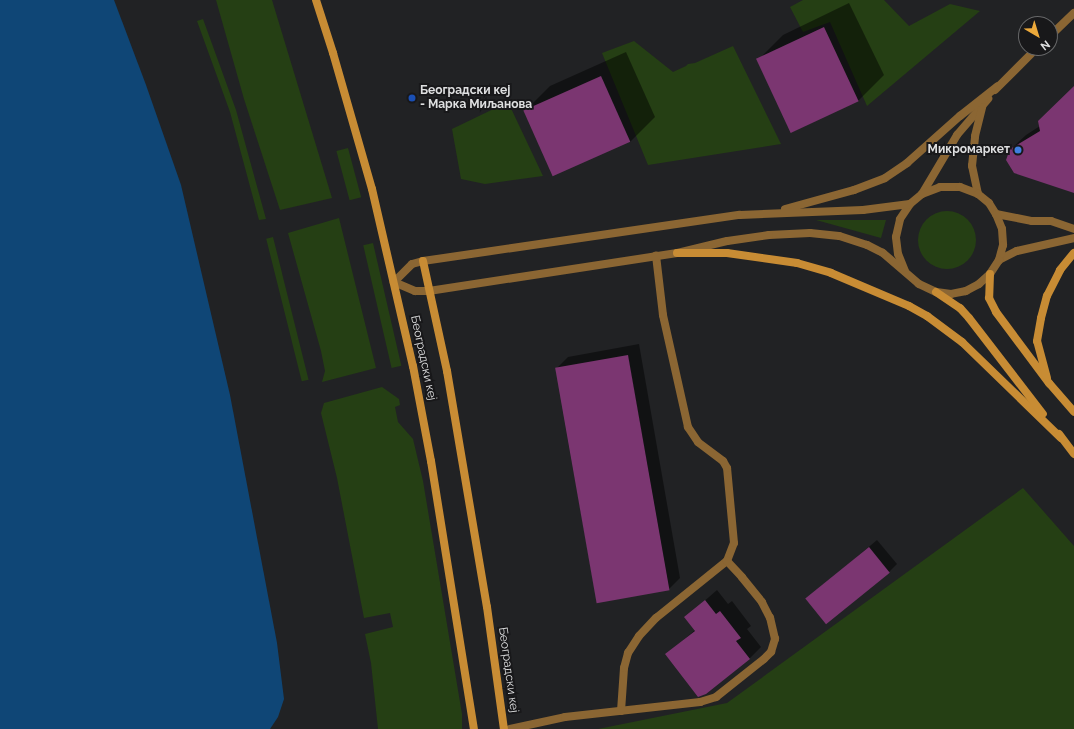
<!DOCTYPE html>
<meta charset="utf-8">
<style>
body{margin:0}
#map{position:relative;width:1074px;height:729px;overflow:hidden;background:#212224;font-family:Raleway,sans-serif}
div>[style]{position:absolute}
.green>*{inset:0;background:#253f14;transform-origin:0 0}
.round{border-radius:50%}
.water>*{inset:0;background:#0f4676}
.shadow>*{inset:0;background:#0007}
.building>*{inset:0;background:#7b3671;transform-origin:0 0}
.service>*{height:8px;margin:-4px;padding:0 4px;transform-origin:4px;border-radius:4px;background:#8b6633}
.tertiary>*{height:8px;margin:-4px;padding:0 4px;transform-origin:4px;border-radius:4px;background:#8b6633}
.secondary>*{height:8px;margin:-4px;padding:0 4px;transform-origin:4px;border-radius:4px;background:#c88c34}
.dots>*{width:11px;height:11px;translate:-50% -50%;box-sizing:border-box;border:2px solid #18181a;border-radius:50%}
span{translate:-50% -50%;white-space:nowrap;text-align:center;line-height:1.15;-webkit-text-stroke:4px #18181a;paint-order:stroke}
.poi-label{font-size:12px;color:#dedfe0;font-weight:700}
.left{translate:0 -50%;text-align:left}
.right{translate:-100% -50%;text-align:right}
.street-label{font-size:12px;color:#dedfe0}
.north{position:absolute;left:1018px;top:16px;width:40px;height:40px;box-sizing:border-box;background:#18181a;border:1px solid #676869;border-radius:50%;rotate:142deg;font-size:11px;font-weight:700;line-height:16px;text-align:center;color:#dedfe0}
.north::after{content:'';display:block;margin:auto;width:14px;height:18px;background:#eca93b;clip-path:polygon(50% 0,100% 100%,50% 72%,0 100%)}
</style>
<div id="map">
<div class="green">
<div style="clip-path:polygon(216px 0,272px 0,332px 198px,280px 210px,244px 99px)"></div>
<div style="clip-path:polygon(803px 0,884px 0,909px 26px,950px 4px,980px 11px,867px 106px,830px 22px,803px 32px,790px 7px)"></div>
<div style="clip-path:polygon(203px 19px,236px 110px,266px 219px,259px 220px,230px 112px,197px 21px)"></div>
<div style="clip-path:polygon(634px 41px,673px 72px,686px 66px,688px 64px,695px 63px,733px 46px,781px 144px,648px 165px,602px 53px)"></div>
<div style="clip-path:polygon(508px 102px,543px 176px,485px 184px,461px 179px,452px 129px)"></div>
<div style="left:348px;top:148px;width:51px;height:12px;rotate:75deg"></div>
<div class="round" style="left:918px;top:211px;width:58px;height:58px"></div>
<div style="clip-path:polygon(339px 218px,376px 368px,322px 382px,325px 371px,321px 351px,288px 233px)"></div>
<div style="clip-path:polygon(816px 220px,886px 220px,881px 238px)"></div>
<div style="left:273px;top:237px;width:147px;height:7px;rotate:76deg"></div>
<div style="left:373px;top:243px;width:126px;height:10px;rotate:77deg"></div>
<div style="clip-path:polygon(382px 387px,399px 399px,400px 405px,395px 407px,398px 422px,413px 439px,423px 481px,462px 714px,462px 729px,378px 729px,371px 663px,365px 634px,393px 627px,390px 613px,364px 618px,337px 478px,321px 413px,324px 403px)"></div>
<div style="clip-path:polygon(1023px 488px,1074px 546px,1074px 729px,598px 729px,727px 703px)"></div>
</div>
<div class="water">
<div style="clip-path:polygon(0 0,114px 0,146px 85px,181px 185px,230px 395px,277px 643px,284px 699px,278px 717px,270px 729px,0 729px)"></div>
</div>
<div class="shadow">
<div style="clip-path:polygon(849px 3px,884px 75px,859px 100px,792px 132px,758px 60px,783px 35px)"></div>
<div style="clip-path:polygon(626px 52px,655px 117px,630px 142px,525px 111px,550px 86px)"></div>
<div style="clip-path:polygon(1074px 87px,1074px 192px,1011px 149px,1026px 135px,1040px 126px)"></div>
<div style="clip-path:polygon(639px 344px,680px 578px,669px 589px,556px 369px,568px 357px)"></div>
<div style="clip-path:polygon(877px 540px,897px 564px,889px 572px,807px 599px)"></div>
<div style="clip-path:polygon(717px 590px,728px 604px,732px 601px,751px 626px,747px 629px,761px 647px,750px 658px,705px 693px,666px 655px,695px 630px,685px 618px)"></div>
</div>
<div class="building">
<div style="left:824px;top:27px;width:82px;height:75px;rotate:65deg"></div>
<div style="left:601px;top:76px;width:72px;height:85px;rotate:66deg"></div>
<div style="clip-path:polygon(1074px 86px,1074px 193px,1014px 173px,1006px 160px,1010px 149px,1040px 131px,1038px 121px)"></div>
<div style="left:628px;top:355px;width:239px;height:74px;rotate:80deg"></div>
<div style="left:869px;top:547px;width:33px;height:82px;rotate:51deg"></div>
<div style="clip-path:polygon(705px 600px,716px 614px,720px 611px,741px 638px,736px 641px,750px 659px,706px 694px,698px 697px,665px 654px,695px 631px,684px 617px)"></div>
</div>
<div class="service">
<div style="left:996px;top:214px;width:37px;rotate:11deg"></div>
<div style="left:1032px;top:221px;width:19px"></div>
<div style="left:1051px;top:221px;width:24px;rotate:19deg"></div>
<div style="left:999px;top:260px;width:20px;rotate:-27deg"></div>
<div style="left:1017px;top:251px;width:58px;rotate:-12.8deg"></div>
<div style="left:621px;top:711px;width:43px;rotate:-86deg"></div>
<div style="left:624px;top:668px;width:16px;rotate:-75deg"></div>
<div style="left:628px;top:653px;width:20px;rotate:-57deg"></div>
<div style="left:639px;top:636px;width:25px;rotate:-47deg"></div>
<div style="left:656px;top:618px;width:91px;rotate:-38.8deg"></div>
<div style="left:727px;top:561px;width:19px;rotate:-69deg"></div>
<div style="left:734px;top:543px;width:75px;rotate:-95.3deg"></div>
<div style="left:727px;top:468px;width:8px;rotate:-120deg"></div>
<div style="left:723px;top:461px;width:31px;rotate:-143deg"></div>
<div style="left:698px;top:442px;width:18px;rotate:-124deg"></div>
<div style="left:688px;top:427px;width:115px;rotate:-102.6deg"></div>
<div style="left:663px;top:315px;width:60px;rotate:-96.7deg"></div>
<div style="left:510px;top:729px;width:56px;rotate:-12.3deg"></div>
<div style="left:565px;top:717px;width:136px;rotate:-6.3deg"></div>
<div style="left:700px;top:702px;width:17px;rotate:-17deg"></div>
<div style="left:716px;top:697px;width:61px;rotate:-38.4deg"></div>
<div style="left:764px;top:659px;width:10px;rotate:-45deg"></div>
<div style="left:771px;top:652px;width:14px;rotate:-73deg"></div>
<div style="left:775px;top:639px;width:22px;rotate:-103deg"></div>
<div style="left:770px;top:618px;width:18px;rotate:-117deg"></div>
<div style="left:762px;top:602px;width:32px;rotate:-129deg"></div>
<div style="left:742px;top:577px;width:22px;rotate:-133deg"></div>
</div>
<div class="tertiary">
<div style="left:1050px;top:36px;width:33px;rotate:-44deg"></div>
<div style="left:995px;top:90px;width:59px;rotate:-45deg"></div>
<div style="left:922px;top:194px;width:69px;rotate:-59.3deg"></div>
<div style="left:957px;top:135px;width:48px;rotate:-49.3deg"></div>
<div style="left:978px;top:194px;width:29px;rotate:-102deg"></div>
<div style="left:972px;top:166px;width:30px;rotate:-84deg"></div>
<div style="left:975px;top:136px;width:30px;rotate:-76deg"></div>
<div style="left:785px;top:209px;width:72px;rotate:-15.4deg"></div>
<div style="left:854px;top:190px;width:33px;rotate:-21deg"></div>
<div style="left:885px;top:178px;width:27px;rotate:-34deg"></div>
<div style="left:907px;top:163px;width:71px;rotate:-41.6deg"></div>
<div style="left:960px;top:116px;width:48px;rotate:-38.3deg"></div>
<div style="left:905px;top:271px;width:18px;rotate:-112deg"></div>
<div style="left:898px;top:254px;width:17px;rotate:-97deg"></div>
<div style="left:896px;top:237px;width:18px;rotate:-77deg"></div>
<div style="left:900px;top:219px;width:18px;rotate:-56deg"></div>
<div style="left:910px;top:204px;width:16px;rotate:-40deg"></div>
<div style="left:922px;top:194px;width:19px;rotate:-21deg"></div>
<div style="left:940px;top:187px;width:20px"></div>
<div style="left:960px;top:187px;width:19px;rotate:21deg"></div>
<div style="left:978px;top:194px;width:14px;rotate:39deg"></div>
<div style="left:989px;top:203px;width:13px;rotate:58deg"></div>
<div style="left:996px;top:214px;width:16px;rotate:68deg"></div>
<div style="left:1002px;top:229px;width:16px;rotate:86deg"></div>
<div style="left:1003px;top:245px;width:16px;rotate:105deg"></div>
<div style="left:999px;top:260px;width:17px;rotate:123deg"></div>
<div style="left:990px;top:274px;width:15px;rotate:138deg"></div>
<div style="left:979px;top:284px;width:15px;rotate:152deg"></div>
<div style="left:966px;top:291px;width:15px;rotate:169deg"></div>
<div style="left:951px;top:294px;width:15px;rotate:-172deg"></div>
<div style="left:936px;top:292px;width:19px;rotate:-155deg"></div>
<div style="left:919px;top:284px;width:48px;rotate:-139.3deg"></div>
<div style="left:883px;top:253px;width:18px;rotate:-153deg"></div>
<div style="left:867px;top:245px;width:29px;rotate:-162deg"></div>
<div style="left:839px;top:236px;width:29px;rotate:-174deg"></div>
<div style="left:810px;top:233px;width:41px;rotate:177.2deg"></div>
<div style="left:769px;top:235px;width:42px;rotate:171.9deg"></div>
<div style="left:727px;top:241px;width:51px;rotate:166.5deg"></div>
<div style="left:677px;top:253px;width:251px;rotate:171.3deg"></div>
<div style="left:429px;top:291px;width:14px;rotate:180deg"></div>
<div style="left:415px;top:291px;width:23px;rotate:-157deg"></div>
<div style="left:394px;top:282px;width:25px;rotate:-45deg"></div>
<div style="left:412px;top:264px;width:11px;rotate:-15deg"></div>
<div style="left:423px;top:261px;width:320px;rotate:-8.3deg"></div>
<div style="left:740px;top:215px;width:123px;rotate:-2.3deg"></div>
<div style="left:863px;top:210px;width:47px;rotate:-7.3deg"></div>
</div>
<div class="secondary">
<div style="left:316px;top:0;width:56px;rotate:72.2deg"></div>
<div style="left:333px;top:53px;width:141px;rotate:74deg"></div>
<div style="left:372px;top:189px;width:182px;rotate:77deg"></div>
<div style="left:413px;top:366px;width:97px;rotate:79.3deg"></div>
<div style="left:431px;top:461px;width:271px;rotate:80.9deg"></div>
<div style="left:677px;top:253px;width:50px"></div>
<div style="left:727px;top:253px;width:71px;rotate:8.1deg"></div>
<div style="left:797px;top:263px;width:35px;rotate:16deg"></div>
<div style="left:831px;top:273px;width:85px;rotate:22.9deg"></div>
<div style="left:909px;top:306px;width:21px;rotate:29deg"></div>
<div style="left:927px;top:316px;width:44px;rotate:36.6deg"></div>
<div style="left:962px;top:342px;width:138px;rotate:44.1deg"></div>
<div style="left:423px;top:261px;width:113px;rotate:77.7deg"></div>
<div style="left:447px;top:371px;width:239px;rotate:80.4deg"></div>
<div style="left:487px;top:607px;width:123px;rotate:82.1deg"></div>
<div style="left:990px;top:274px;width:24px;rotate:92deg"></div>
<div style="left:989px;top:298px;width:16px;rotate:63deg"></div>
<div style="left:996px;top:312px;width:89px;rotate:53.3deg"></div>
<div style="left:1049px;top:383px;width:38px;rotate:49deg"></div>
<div style="left:936px;top:292px;width:29px;rotate:34deg"></div>
<div style="left:960px;top:308px;width:13px;rotate:48deg"></div>
<div style="left:969px;top:318px;width:121px;rotate:52.4deg"></div>
<div style="left:1047px;top:378px;width:38px;rotate:-105deg"></div>
<div style="left:1037px;top:341px;width:23px;rotate:-80deg"></div>
<div style="left:1041px;top:318px;width:23px;rotate:-75deg"></div>
<div style="left:1047px;top:296px;width:29px;rotate:-63deg"></div>
<div style="left:1060px;top:270px;width:22px;rotate:-51deg"></div>
<div style="left:1059px;top:434px;width:25px;rotate:53deg"></div>
</div>
<div class="dots">
<div style="left:412px;top:98px;background:#1a4fb4"></div>
<div style="left:1018px;top:150px;background:#3f7fe0"></div>
</div>
<div class="poi-label">
<span class="left" style="left:420px;top:98px">Београдски кеј<br>- Марка Миљанова</span>
<span class="right" style="left:1010px;top:150px">Микромаркет</span>
</div>
<div class="street-label">
<span style="left:423px;top:358px;rotate:78deg">Београдски кеј</span>
<span style="left:508px;top:670px;rotate:82deg">Београдски кеј</span>
</div>
<div class="north">N</div>
</div>
